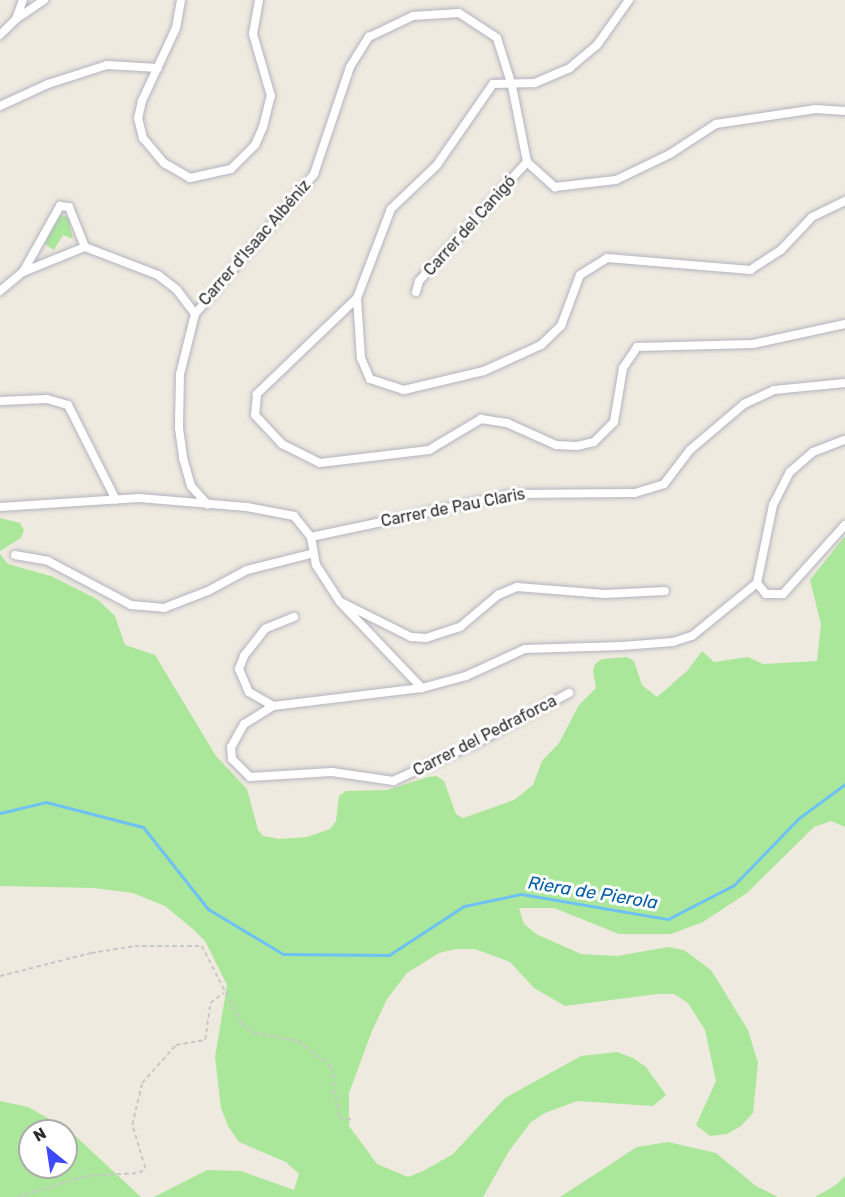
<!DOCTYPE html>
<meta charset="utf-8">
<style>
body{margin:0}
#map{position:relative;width:845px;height:1197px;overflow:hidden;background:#efeadf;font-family:Rubik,sans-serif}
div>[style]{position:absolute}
.green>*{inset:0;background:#abe79a}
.stream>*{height:3px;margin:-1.5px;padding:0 1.5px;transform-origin:1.5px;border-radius:1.5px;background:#6ec1f4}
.path>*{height:1.5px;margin-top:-0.75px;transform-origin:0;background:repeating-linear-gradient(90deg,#c8c8c8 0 4.5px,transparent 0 7.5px)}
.roads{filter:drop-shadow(0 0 2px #b3b3c1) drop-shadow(0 0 2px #b3b3c1)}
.street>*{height:8px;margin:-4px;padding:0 4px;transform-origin:4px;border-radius:4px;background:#fff}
span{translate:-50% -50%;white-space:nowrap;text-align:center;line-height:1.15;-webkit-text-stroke:6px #fff;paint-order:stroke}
.street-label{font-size:16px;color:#2d2d2d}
.water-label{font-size:18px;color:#075da7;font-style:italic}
.north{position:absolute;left:18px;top:1119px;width:60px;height:60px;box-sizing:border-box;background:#fff;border:2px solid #ababab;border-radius:50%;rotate:330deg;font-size:16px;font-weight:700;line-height:24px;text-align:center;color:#2d2d2d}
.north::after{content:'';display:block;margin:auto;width:21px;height:27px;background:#3c49ff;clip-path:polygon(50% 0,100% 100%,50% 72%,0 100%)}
</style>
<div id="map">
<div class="green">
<div style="clip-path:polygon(57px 214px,68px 217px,73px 239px,63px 235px,54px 250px,45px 244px)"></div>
<div style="clip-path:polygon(0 518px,20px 523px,24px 530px,21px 538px,0 551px)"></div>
<div style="clip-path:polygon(845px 536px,845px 827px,831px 821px,814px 827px,747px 893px,703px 922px,671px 934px,619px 934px,554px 908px,519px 908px,524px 924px,536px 934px,581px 954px,617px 956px,668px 947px,684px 950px,711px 970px,748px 1030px,758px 1063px,753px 1113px,741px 1126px,727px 1134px,710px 1136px,696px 1125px,716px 1081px,705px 1030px,688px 1003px,674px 994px,657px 994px,565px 1006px,534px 988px,510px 962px,475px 949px,456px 949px,439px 953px,407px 973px,387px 999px,372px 1031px,349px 1093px,349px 1126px,377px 1164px,408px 1177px,423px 1171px,453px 1154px,505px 1098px,581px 1056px,617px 1052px,633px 1058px,646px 1067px,666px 1095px,653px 1106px,577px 1101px,545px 1113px,531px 1122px,509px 1151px,483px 1197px,154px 1197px,207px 1170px,241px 1171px,294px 1190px,299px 1174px,286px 1162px,239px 1142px,228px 1126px,221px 1108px,215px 1057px,227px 985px,205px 941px,193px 929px,165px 906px,133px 893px,94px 888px,0 886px,0 554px,8px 564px,51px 576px,97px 599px,115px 616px,125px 645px,155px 655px,216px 756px,247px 789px,258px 830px,263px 836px,280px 839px,307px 837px,330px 829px,336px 821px,339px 796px,346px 791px,387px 790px,428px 777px,437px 776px,444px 781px,456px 814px,463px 818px,514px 800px,533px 785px,542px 761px,559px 743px,579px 705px,596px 688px,593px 671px,595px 664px,602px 659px,627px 657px,634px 661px,642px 685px,657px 697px,687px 671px,702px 651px,714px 662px,748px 657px,763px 664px,817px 661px,821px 624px,810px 580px)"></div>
<div style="clip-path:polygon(evenodd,0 1101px,28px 1107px,69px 1130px,141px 1197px,0 1197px,0 1101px,30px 1131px,66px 1131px,66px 1167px,30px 1167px,30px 1131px)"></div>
<div style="clip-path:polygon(668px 1142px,716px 1153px,756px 1186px,778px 1197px,560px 1197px,637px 1147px)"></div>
<div style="clip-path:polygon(845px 1176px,845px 1197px,815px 1197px,836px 1185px)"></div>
</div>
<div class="stream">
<div style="left:0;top:813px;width:47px;rotate:-13.4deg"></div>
<div style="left:46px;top:802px;width:100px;rotate:14.5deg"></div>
<div style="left:143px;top:827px;width:105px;rotate:51.6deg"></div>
<div style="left:208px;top:909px;width:87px;rotate:31deg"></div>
<div style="left:283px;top:954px;width:106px;rotate:0.5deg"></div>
<div style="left:389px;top:955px;width:90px;rotate:-33.2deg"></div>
<div style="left:464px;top:906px;width:58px;rotate:-11.9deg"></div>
<div style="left:521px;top:894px;width:149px;rotate:9.7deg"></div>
<div style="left:668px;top:919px;width:74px;rotate:-27.3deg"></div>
<div style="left:734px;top:885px;width:93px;rotate:-45.9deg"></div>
<div style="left:799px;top:818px;width:57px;rotate:-36.5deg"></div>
</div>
<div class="path">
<div style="left:0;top:976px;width:94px;rotate:-14.2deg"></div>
<div style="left:91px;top:953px;width:45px;rotate:-9deg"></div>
<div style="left:135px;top:946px;width:67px"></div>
<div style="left:202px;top:946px;width:88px;rotate:62.9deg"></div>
<div style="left:242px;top:1024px;width:16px;rotate:35deg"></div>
<div style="left:255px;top:1033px;width:44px;rotate:10.5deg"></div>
<div style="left:298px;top:1041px;width:43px;rotate:37.4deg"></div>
<div style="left:332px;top:1067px;width:51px;rotate:82.2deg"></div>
<div style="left:339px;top:1118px;width:12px;rotate:5deg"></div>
<div style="left:17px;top:1197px;width:73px;rotate:-16.7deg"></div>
<div style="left:87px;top:1176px;width:52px;rotate:-3.3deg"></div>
<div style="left:139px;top:1173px;width:8px;rotate:-40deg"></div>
<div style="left:145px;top:1168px;width:45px;rotate:-106.8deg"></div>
<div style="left:132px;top:1125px;width:43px;rotate:-76.6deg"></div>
<div style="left:142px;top:1083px;width:51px;rotate:-48.2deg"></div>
<div style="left:176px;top:1045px;width:29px;rotate:-10deg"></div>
<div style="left:205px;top:1040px;width:37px;rotate:-82deg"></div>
<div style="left:210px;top:1003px;width:17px;rotate:-36deg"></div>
</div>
<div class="roads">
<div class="street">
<div style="left:181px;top:0;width:28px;rotate:100deg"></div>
<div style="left:176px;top:28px;width:81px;rotate:115deg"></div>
<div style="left:142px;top:101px;width:17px;rotate:103deg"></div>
<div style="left:138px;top:118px;width:21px;rotate:76deg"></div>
<div style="left:143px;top:138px;width:33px;rotate:50deg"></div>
<div style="left:164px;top:163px;width:30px;rotate:30deg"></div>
<div style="left:190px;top:178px;width:42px;rotate:-12.4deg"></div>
<div style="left:231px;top:169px;width:34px;rotate:-45deg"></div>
<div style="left:255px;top:145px;width:20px;rotate:-66deg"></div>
<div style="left:263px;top:127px;width:32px;rotate:-76deg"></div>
<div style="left:271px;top:96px;width:65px;rotate:-106.2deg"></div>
<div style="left:253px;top:34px;width:35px;rotate:-80deg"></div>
<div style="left:629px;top:0;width:55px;rotate:125.4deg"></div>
<div style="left:597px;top:45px;width:35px;rotate:140deg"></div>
<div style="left:570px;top:68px;width:39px;rotate:157deg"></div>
<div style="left:534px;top:83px;width:41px;rotate:178.6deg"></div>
<div style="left:493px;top:84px;width:98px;rotate:124.7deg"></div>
<div style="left:437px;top:165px;width:64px;rotate:136.3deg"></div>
<div style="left:391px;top:209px;width:95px;rotate:110.9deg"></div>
<div style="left:357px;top:298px;width:60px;rotate:86.2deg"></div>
<div style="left:361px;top:358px;width:23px;rotate:67deg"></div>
<div style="left:370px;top:379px;width:36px;rotate:18deg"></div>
<div style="left:404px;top:390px;width:82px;rotate:-13.4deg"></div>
<div style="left:484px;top:371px;width:63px;rotate:-24.5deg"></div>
<div style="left:541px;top:345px;width:28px;rotate:-44deg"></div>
<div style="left:561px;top:326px;width:54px;rotate:-69.6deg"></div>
<div style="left:580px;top:275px;width:32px;rotate:-32deg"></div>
<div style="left:607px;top:258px;width:144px;rotate:4.8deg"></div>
<div style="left:750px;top:270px;width:37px;rotate:-33deg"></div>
<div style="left:781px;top:250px;width:45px;rotate:-46.8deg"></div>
<div style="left:812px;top:217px;width:37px;rotate:-26deg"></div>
<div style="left:16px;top:19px;width:34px;rotate:-34deg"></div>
<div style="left:0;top:35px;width:23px;rotate:-45deg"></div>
<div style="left:16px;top:19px;width:20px;rotate:-70deg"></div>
<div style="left:0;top:106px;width:53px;rotate:-24.6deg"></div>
<div style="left:48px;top:84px;width:62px;rotate:-17.9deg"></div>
<div style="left:107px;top:65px;width:51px;rotate:3.4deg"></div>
<div style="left:23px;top:272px;width:76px;rotate:-60.7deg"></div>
<div style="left:60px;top:206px;width:9px;rotate:6deg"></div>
<div style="left:69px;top:207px;width:43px;rotate:68.2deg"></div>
<div style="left:0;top:291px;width:30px;rotate:-40deg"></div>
<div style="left:23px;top:272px;width:67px;rotate:-22deg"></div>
<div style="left:85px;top:247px;width:78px;rotate:21deg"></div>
<div style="left:158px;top:275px;width:24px;rotate:38deg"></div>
<div style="left:177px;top:290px;width:30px;rotate:53deg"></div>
<div style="left:195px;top:314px;width:62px;rotate:104deg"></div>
<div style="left:180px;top:374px;width:54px;rotate:91.1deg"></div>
<div style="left:179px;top:428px;width:30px;rotate:82deg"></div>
<div style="left:183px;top:458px;width:29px;rotate:74deg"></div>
<div style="left:191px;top:486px;width:25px;rotate:48deg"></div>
<div style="left:416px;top:292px;width:11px;rotate:-75deg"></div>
<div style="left:419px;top:281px;width:161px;rotate:-47.8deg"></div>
<div style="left:357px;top:298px;width:139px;rotate:136.2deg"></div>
<div style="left:257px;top:394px;width:21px;rotate:95deg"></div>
<div style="left:255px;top:415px;width:40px;rotate:47deg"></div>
<div style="left:282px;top:444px;width:42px;rotate:26.6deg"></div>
<div style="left:320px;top:463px;width:110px;rotate:-6.8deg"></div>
<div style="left:429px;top:450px;width:61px;rotate:-30.8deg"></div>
<div style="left:481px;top:419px;width:26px;rotate:9deg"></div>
<div style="left:507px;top:423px;width:54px;rotate:24.2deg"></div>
<div style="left:556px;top:445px;width:21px;rotate:3deg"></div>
<div style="left:577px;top:446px;width:17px;rotate:-13deg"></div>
<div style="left:594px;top:442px;width:28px;rotate:-45deg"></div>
<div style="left:614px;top:422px;width:55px;rotate:-80.5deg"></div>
<div style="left:623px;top:368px;width:25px;rotate:-56deg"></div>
<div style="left:637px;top:347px;width:116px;rotate:-1.5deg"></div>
<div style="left:753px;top:344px;width:94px;rotate:-12.3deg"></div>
<div style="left:195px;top:314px;width:184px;rotate:-49.6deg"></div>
<div style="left:314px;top:174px;width:113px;rotate:-71.4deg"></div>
<div style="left:350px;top:67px;width:36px;rotate:-58deg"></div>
<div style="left:369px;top:37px;width:49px;rotate:-25.5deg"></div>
<div style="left:413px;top:16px;width:46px;rotate:-3.7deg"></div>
<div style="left:459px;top:13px;width:45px;rotate:33.3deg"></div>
<div style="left:497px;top:38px;width:50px;rotate:72.6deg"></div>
<div style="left:512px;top:86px;width:77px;rotate:78.8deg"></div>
<div style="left:527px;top:162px;width:38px;rotate:42deg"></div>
<div style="left:555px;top:187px;width:61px;rotate:-6.5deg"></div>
<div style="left:616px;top:180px;width:60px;rotate:-25.7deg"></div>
<div style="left:670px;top:154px;width:55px;rotate:-33.1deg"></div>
<div style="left:716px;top:124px;width:101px;rotate:-8.5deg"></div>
<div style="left:816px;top:109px;width:29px;rotate:4deg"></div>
<div style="left:0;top:401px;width:47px;rotate:-2.4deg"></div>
<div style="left:47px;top:399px;width:22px;rotate:16deg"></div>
<div style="left:68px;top:405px;width:106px;rotate:63.2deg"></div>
<div style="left:0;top:507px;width:139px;rotate:-3.7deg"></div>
<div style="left:139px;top:498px;width:108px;rotate:4.8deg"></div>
<div style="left:247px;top:507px;width:48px;rotate:10.8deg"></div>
<div style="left:294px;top:516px;width:27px;rotate:51deg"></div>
<div style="left:311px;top:537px;width:28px;rotate:80deg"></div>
<div style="left:316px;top:565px;width:44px;rotate:57deg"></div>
<div style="left:340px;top:602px;width:119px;rotate:46.4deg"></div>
<div style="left:311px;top:537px;width:207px;rotate:-12deg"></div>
<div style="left:513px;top:494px;width:122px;rotate:-0.5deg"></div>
<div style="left:635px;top:493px;width:30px;rotate:-17deg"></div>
<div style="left:664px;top:484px;width:43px;rotate:-52.6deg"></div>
<div style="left:690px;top:450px;width:71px;rotate:-40.4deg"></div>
<div style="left:744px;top:404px;width:33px;rotate:-25deg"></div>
<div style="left:774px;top:390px;width:71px;rotate:-5.6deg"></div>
<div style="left:15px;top:555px;width:34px;rotate:10deg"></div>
<div style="left:48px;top:561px;width:94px;rotate:27.9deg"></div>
<div style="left:131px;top:605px;width:33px;rotate:5deg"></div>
<div style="left:164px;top:608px;width:47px;rotate:-21.1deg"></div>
<div style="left:208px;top:591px;width:44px;rotate:-28.3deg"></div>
<div style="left:247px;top:570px;width:69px;rotate:-14.2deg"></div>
<div style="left:757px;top:583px;width:14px;rotate:51deg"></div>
<div style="left:766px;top:594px;width:17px"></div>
<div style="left:783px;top:594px;width:93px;rotate:-48.1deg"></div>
<div style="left:343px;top:603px;width:76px;rotate:26.6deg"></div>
<div style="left:411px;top:637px;width:15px;rotate:4deg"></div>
<div style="left:426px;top:638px;width:36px;rotate:-18deg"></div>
<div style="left:460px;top:627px;width:50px;rotate:-40.1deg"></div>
<div style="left:498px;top:595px;width:21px;rotate:-23deg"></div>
<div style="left:517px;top:587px;width:88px;rotate:4.5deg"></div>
<div style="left:605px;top:594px;width:60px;rotate:-2.9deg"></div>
<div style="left:294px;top:617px;width:31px;rotate:158deg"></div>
<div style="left:265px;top:629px;width:34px;rotate:128deg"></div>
<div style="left:244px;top:656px;width:14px;rotate:111deg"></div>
<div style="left:239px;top:669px;width:25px;rotate:67deg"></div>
<div style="left:249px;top:692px;width:28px;rotate:30deg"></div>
<div style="left:273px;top:706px;width:150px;rotate:-6.9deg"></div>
<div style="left:422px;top:688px;width:46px;rotate:-15.3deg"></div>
<div style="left:466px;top:676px;width:65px;rotate:-24.6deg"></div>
<div style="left:525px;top:649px;width:97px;rotate:-1.8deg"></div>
<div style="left:622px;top:646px;width:51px;rotate:-4.5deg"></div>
<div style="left:673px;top:642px;width:20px;rotate:-18deg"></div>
<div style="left:692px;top:636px;width:84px;rotate:-39.2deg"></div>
<div style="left:757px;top:583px;width:80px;rotate:-78.4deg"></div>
<div style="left:773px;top:505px;width:37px;rotate:-63deg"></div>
<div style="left:790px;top:472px;width:30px;rotate:-41deg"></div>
<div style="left:813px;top:452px;width:34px;rotate:-21deg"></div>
<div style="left:273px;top:706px;width:34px;rotate:148deg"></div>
<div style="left:244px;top:724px;width:26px;rotate:119deg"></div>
<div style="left:231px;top:747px;width:12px;rotate:85deg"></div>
<div style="left:232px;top:759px;width:25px;rotate:45deg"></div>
<div style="left:250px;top:777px;width:82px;rotate:-3.5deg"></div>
<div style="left:332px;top:772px;width:62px;rotate:8.4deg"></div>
<div style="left:393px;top:781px;width:89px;rotate:-24.6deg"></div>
<div style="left:474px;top:744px;width:108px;rotate:-28.2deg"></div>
</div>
</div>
<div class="street-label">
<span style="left:470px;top:226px;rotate:-48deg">Carrer del Canigó</span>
<span style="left:255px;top:243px;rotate:-49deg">Carrer d'Isaac Albéniz</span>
<span style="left:453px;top:508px;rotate:-11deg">Carrer de Pau Claris</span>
<span style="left:485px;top:736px;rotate:-27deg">Carrer del Pedraforca</span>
</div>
<div class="water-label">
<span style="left:593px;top:893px;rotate:9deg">Riera de Pierola</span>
</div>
<div class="north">N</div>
</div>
